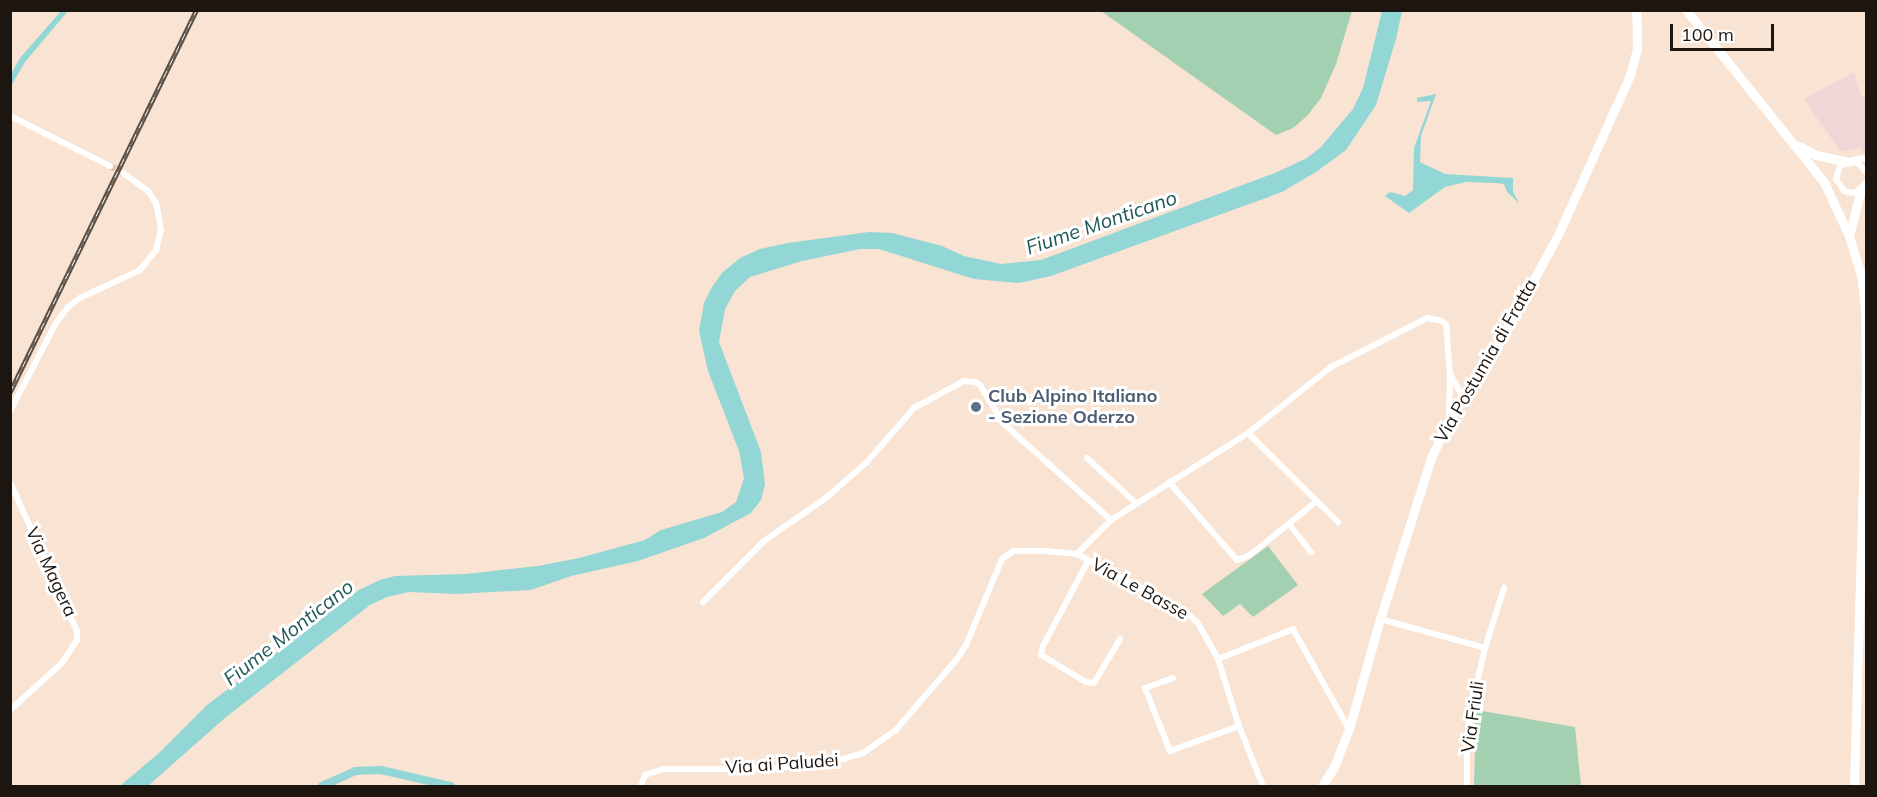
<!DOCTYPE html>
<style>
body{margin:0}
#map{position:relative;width:1877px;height:797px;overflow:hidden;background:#f9e3d2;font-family:Mulish,sans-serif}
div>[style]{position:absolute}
.industrial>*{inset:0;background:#f1d6d8}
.green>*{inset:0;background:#a3d0b0}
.water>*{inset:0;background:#93d6d6}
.canal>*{height:8px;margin:-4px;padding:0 4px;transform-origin:4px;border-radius:4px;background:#93d6d6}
.minor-tunnel>*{height:6px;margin-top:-3px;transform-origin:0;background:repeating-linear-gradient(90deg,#d8c4b5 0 6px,transparent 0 9px)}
.minor>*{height:6px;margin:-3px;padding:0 3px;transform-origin:3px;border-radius:3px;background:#fff}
.secondary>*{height:9px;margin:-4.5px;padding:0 4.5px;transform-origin:4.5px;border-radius:4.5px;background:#fff}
.rail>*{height:4.5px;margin-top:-2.25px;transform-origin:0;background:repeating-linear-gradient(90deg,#fff 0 7px,#5b5046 0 14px);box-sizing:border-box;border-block:2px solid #5b5046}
.dots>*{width:16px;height:16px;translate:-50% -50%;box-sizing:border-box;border:3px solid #fff;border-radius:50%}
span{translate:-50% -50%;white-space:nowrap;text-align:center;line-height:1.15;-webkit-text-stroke:6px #fff;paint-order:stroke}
.street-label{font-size:18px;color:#1d1610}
.service-label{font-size:18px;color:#4e5e75;font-weight:700}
.left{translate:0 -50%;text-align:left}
.water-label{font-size:20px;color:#205959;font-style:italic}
.frame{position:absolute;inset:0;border:12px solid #1d1610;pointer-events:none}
.scale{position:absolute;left:1670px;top:24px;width:104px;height:27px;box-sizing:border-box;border:3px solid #1d1610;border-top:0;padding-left:8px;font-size:18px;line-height:21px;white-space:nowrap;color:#1d1610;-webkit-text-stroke:4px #fff;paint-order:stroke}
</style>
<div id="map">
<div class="industrial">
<div style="clip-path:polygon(1854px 72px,1861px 96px,1866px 96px,1866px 162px,1861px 148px,1840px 151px,1804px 99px)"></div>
</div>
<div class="green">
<div style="clip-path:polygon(1101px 11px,1352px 11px,1336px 64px,1321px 98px,1307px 116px,1293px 128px,1276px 135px)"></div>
<div style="clip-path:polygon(1268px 546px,1298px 585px,1253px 617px,1240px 604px,1223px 616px,1202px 594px)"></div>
<div style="clip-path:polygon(1476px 710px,1575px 727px,1581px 786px,1474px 786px)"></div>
</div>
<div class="water">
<div style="clip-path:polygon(61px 11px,68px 11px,25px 62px,11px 86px,11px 74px,20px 58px)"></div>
<div style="clip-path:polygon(1382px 11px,1402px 11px,1396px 39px,1376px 105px,1346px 150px,1316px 172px,1282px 192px,1051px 276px,1019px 283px,974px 279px,879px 249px,860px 249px,802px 261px,750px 277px,735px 291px,725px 309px,719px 342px,761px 452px,765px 484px,761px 500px,751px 513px,704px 538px,638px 561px,571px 576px,531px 590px,456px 594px,409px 592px,387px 597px,370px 605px,226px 717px,148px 786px,120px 786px,160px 752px,207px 705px,359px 590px,380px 580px,395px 576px,466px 574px,538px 566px,579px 558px,645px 540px,661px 530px,722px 512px,736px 502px,744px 478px,739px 451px,708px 371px,699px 331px,704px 303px,712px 287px,722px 273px,740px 258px,760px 249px,788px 243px,869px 232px,892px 233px,942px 246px,964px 256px,1001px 264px,1041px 260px,1275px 173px,1307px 158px,1320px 148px,1353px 109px,1363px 88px)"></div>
<div style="clip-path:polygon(1436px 94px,1421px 136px,1420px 162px,1445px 174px,1513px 178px,1513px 192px,1519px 203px,1507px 192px,1504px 184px,1496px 183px,1466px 182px,1445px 187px,1409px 213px,1385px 196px,1390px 192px,1405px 196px,1413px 190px,1414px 148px,1431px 101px,1417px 102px,1417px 98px)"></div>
</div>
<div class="canal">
<div style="left:322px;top:786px;width:36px;rotate:-24deg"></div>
<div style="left:355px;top:771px;width:26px;rotate:-2deg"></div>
<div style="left:381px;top:770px;width:72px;rotate:12.9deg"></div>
</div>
<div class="minor-tunnel">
<div style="left:110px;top:166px;width:15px;rotate:28deg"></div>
</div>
<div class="minor">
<div style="left:10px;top:116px;width:112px;rotate:26.6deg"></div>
<div style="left:1852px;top:160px;width:14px;rotate:-8deg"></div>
<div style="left:1866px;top:172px;width:12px;rotate:-132deg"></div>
<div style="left:1858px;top:163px;width:10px;rotate:-174deg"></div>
<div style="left:1848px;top:162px;width:9px;rotate:153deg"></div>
<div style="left:1840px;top:166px;width:14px;rotate:107deg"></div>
<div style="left:1836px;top:179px;width:14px;rotate:56deg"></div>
<div style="left:1844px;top:191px;width:9px;rotate:13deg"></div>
<div style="left:1853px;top:193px;width:9px;rotate:-27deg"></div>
<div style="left:1861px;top:189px;width:9px;rotate:-54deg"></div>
<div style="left:10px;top:411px;width:99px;rotate:-62.4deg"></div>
<div style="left:56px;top:323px;width:20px;rotate:-53deg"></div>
<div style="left:68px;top:307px;width:15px;rotate:-37deg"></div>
<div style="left:80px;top:298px;width:66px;rotate:-25deg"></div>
<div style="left:140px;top:270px;width:26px;rotate:-51deg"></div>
<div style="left:156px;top:250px;width:21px;rotate:-76deg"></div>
<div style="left:161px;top:230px;width:27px;rotate:-100deg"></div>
<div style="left:156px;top:203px;width:14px;rotate:-124deg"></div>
<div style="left:148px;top:191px;width:31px;rotate:-144deg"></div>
<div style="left:1449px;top:420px;width:46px;rotate:-88.8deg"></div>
<div style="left:1248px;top:433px;width:127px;rotate:44.7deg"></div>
<div style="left:1087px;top:458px;width:67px;rotate:42.6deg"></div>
<div style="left:10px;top:482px;width:163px;rotate:65.8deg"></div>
<div style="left:77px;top:631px;width:9px;rotate:90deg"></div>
<div style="left:77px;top:640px;width:27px;rotate:123deg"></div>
<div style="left:62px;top:663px;width:70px;rotate:137.9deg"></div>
<div style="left:1169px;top:482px;width:103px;rotate:48.9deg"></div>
<div style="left:1237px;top:560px;width:14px;rotate:-21deg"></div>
<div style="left:1250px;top:555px;width:86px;rotate:-38.9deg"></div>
<div style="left:1289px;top:524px;width:36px;rotate:52deg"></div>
<div style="left:1077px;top:554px;width:48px;rotate:-45deg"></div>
<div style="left:1111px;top:520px;width:162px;rotate:-32.4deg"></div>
<div style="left:1248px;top:433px;width:106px;rotate:-38.5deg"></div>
<div style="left:1331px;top:367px;width:108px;rotate:-27deg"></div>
<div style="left:1427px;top:318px;width:15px;rotate:11deg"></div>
<div style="left:1442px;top:321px;width:6px;rotate:45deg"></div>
<div style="left:1446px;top:325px;width:49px;rotate:85.3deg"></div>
<div style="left:1450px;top:374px;width:26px;rotate:61deg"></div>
<div style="left:1088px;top:561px;width:96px;rotate:117.9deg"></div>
<div style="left:1043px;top:646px;width:9px;rotate:103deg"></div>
<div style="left:1041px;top:655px;width:52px;rotate:31deg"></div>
<div style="left:1086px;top:682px;width:8px;rotate:7deg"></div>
<div style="left:1094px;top:683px;width:51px;rotate:-59.4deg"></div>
<div style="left:703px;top:602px;width:86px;rotate:-45deg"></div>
<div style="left:764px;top:541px;width:77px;rotate:-34.9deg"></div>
<div style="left:827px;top:497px;width:53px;rotate:-41.2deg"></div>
<div style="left:867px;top:462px;width:72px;rotate:-49deg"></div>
<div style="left:914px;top:408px;width:57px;rotate:-28.4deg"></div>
<div style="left:964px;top:381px;width:12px;rotate:5deg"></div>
<div style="left:976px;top:382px;width:5px;rotate:37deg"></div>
<div style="left:980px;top:385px;width:44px;rotate:58.8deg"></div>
<div style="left:1003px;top:423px;width:145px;rotate:41.9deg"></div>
<div style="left:1380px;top:619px;width:109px;rotate:15.4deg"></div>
<div style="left:1485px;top:648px;width:48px;rotate:103.2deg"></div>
<div style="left:1474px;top:695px;width:44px;rotate:99.2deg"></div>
<div style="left:1467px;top:738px;width:48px;rotate:90deg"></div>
<div style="left:1485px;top:648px;width:63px;rotate:-72.4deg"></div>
<div style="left:1218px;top:659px;width:81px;rotate:-21.8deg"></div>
<div style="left:1293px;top:629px;width:115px;rotate:60.8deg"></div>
<div style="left:1173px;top:678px;width:30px;rotate:160deg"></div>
<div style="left:1145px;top:688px;width:68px;rotate:68.4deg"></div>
<div style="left:1170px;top:751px;width:73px;rotate:-19.9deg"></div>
<div style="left:641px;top:786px;width:12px;rotate:-70deg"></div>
<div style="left:645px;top:775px;width:19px;rotate:-18deg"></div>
<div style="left:663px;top:769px;width:102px"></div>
<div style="left:765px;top:769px;width:65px;rotate:-5.3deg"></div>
<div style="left:830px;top:763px;width:34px;rotate:-17deg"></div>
<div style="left:863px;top:753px;width:39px;rotate:-35deg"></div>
<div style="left:895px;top:731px;width:95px;rotate:-49.3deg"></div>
<div style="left:957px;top:659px;width:17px;rotate:-57deg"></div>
<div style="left:966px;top:645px;width:93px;rotate:-67.3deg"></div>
<div style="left:1002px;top:559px;width:14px;rotate:-36deg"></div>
<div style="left:1013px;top:551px;width:34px"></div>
<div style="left:1047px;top:551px;width:30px;rotate:6deg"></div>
<div style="left:1077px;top:554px;width:123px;rotate:28deg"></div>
<div style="left:1186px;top:612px;width:16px;rotate:43deg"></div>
<div style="left:1198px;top:623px;width:41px;rotate:60.9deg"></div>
<div style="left:1218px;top:659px;width:70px;rotate:72.6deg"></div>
<div style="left:1239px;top:726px;width:65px;rotate:68.2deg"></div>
</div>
<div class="secondary">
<div style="left:1686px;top:10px;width:221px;rotate:51.3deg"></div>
<div style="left:1824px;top:182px;width:60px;rotate:65.2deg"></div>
<div style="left:1849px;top:236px;width:41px;rotate:72.9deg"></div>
<div style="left:1861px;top:275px;width:34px;rotate:83deg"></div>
<div style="left:1865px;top:309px;width:72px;rotate:89.2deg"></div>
<div style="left:1866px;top:381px;width:405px;rotate:91.7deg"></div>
<div style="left:1799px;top:146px;width:19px;rotate:28deg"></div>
<div style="left:1816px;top:155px;width:33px;rotate:12deg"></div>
<div style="left:1849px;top:236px;width:49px;rotate:-75.7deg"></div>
<div style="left:1322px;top:786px;width:22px;rotate:-58deg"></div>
<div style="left:1334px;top:767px;width:41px;rotate:-68.5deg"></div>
<div style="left:1349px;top:729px;width:114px;rotate:-74.3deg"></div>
<div style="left:1380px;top:619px;width:169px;rotate:-72.4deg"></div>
<div style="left:1431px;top:458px;width:42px;rotate:-64.7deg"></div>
<div style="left:1449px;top:420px;width:90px;rotate:-56.8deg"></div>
<div style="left:1498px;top:345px;width:123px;rotate:-61.4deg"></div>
<div style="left:1557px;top:237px;width:178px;rotate:-65.7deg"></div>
<div style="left:1630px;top:75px;width:27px;rotate:-75deg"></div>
<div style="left:1637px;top:49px;width:39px;rotate:-91deg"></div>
</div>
<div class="rail">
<div style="left:10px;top:392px;width:425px;rotate:-64deg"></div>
</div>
<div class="dots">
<div style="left:976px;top:407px;background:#5c6f8a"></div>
</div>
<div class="street-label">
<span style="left:1486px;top:361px;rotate:-60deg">Via Postumia di Fratta</span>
<span style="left:51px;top:572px;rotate:65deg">Via Magera</span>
<span style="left:1140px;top:589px;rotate:29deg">Via Le Basse</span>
<span style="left:1473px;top:717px;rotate:-82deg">Via Friuli</span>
<span style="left:782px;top:764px;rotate:-4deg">Via ai Paludei</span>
</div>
<div class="service-label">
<span class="left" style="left:988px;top:407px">Club Alpino Italiano<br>- Sezione Oderzo</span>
</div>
<div class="water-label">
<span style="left:1101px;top:222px;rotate:-19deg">Fiume Monticano</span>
<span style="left:288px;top:632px;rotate:-38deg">Fiume Monticano</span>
</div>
<div class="frame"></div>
<div class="scale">100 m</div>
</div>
